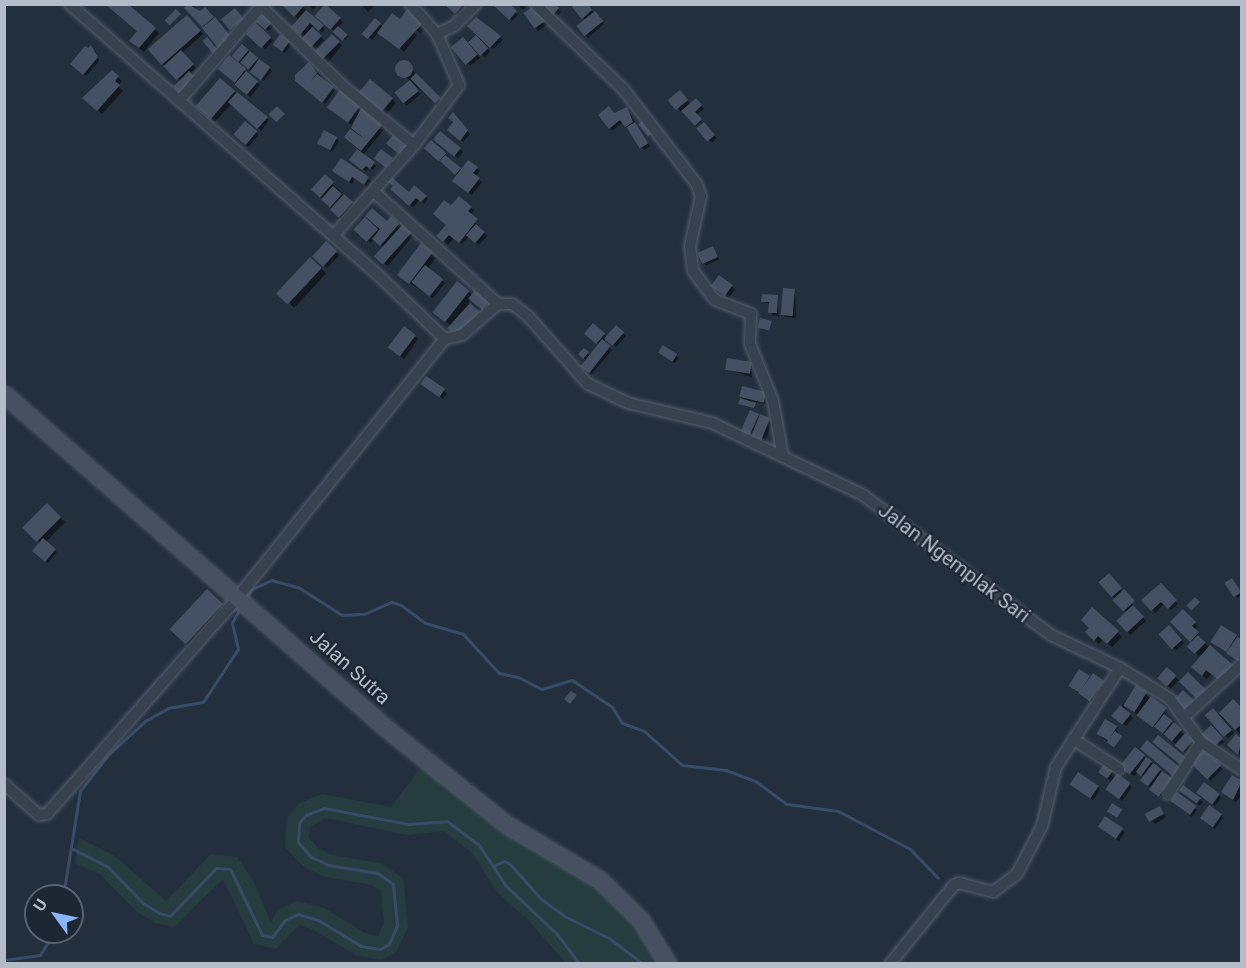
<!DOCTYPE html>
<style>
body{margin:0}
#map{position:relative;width:1246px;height:968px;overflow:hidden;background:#242f3e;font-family:Roboto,sans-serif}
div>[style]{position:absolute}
.green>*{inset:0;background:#263c3f}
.shadow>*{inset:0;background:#0007;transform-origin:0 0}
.stream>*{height:3px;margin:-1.5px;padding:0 1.5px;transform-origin:1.5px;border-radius:1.5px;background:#394c67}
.building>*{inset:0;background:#455162;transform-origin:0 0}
.round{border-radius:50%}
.roads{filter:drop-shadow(0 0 2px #565f6c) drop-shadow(0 0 2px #565f6c)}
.street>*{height:10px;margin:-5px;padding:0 5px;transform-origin:5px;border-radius:5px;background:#38414e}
.secondary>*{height:15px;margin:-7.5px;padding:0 7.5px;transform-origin:7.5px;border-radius:7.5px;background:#465061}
span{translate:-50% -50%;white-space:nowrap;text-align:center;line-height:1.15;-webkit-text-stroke:4.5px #1d2633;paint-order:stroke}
.street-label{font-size:20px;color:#b4bcc9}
.frame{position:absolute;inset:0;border:6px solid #b4bcc9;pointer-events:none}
.north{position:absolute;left:24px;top:884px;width:60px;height:60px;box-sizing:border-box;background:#1d2633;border:2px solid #59626f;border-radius:50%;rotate:303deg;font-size:16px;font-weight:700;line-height:24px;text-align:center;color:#b4bcc9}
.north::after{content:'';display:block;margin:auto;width:21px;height:27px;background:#8ab4f8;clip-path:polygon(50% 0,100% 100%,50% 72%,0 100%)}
</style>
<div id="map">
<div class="green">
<div style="clip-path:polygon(423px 765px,585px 874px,637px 922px,661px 964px,566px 963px,528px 920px,498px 893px,471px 852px,443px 831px,407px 835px,326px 818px,310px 827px,309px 838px,318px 848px,332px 855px,381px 863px,403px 878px,408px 927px,397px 951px,382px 960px,357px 956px,314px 930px,299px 925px,276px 949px,254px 944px,223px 879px,174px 927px,155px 923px,136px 911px,101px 875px,75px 863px,79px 838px,115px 856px,166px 901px,211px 854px,237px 857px,254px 882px,271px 923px,277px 910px,297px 901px,324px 908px,365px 933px,378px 936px,384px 923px,381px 891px,372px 885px,325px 877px,304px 867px,285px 847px,287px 818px,298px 804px,322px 794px,391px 807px)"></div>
</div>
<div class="shadow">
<div style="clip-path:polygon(108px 4px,127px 4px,159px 33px,144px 52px,135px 45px,139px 31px)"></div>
<div style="clip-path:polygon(192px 4px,200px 13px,205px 9px,215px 20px,205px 28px,186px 8px)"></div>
<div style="clip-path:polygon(283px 4px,300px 4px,325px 29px,322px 33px,314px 25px,311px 28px,324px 40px,315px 49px,293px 27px,299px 20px)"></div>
<div style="clip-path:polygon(308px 4px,318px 4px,313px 10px)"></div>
<div style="clip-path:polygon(361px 4px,376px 4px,368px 12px)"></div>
<div style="clip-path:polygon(446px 4px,472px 4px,460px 18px)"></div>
<div style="clip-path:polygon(507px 4px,518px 15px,512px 21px,495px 5px)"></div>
<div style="clip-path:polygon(517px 4px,528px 4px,523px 10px)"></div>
<div style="clip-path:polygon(544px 4px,554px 4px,561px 12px,556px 16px)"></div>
<div style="clip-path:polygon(586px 4px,604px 24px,588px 38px,579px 27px,586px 21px,574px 7px)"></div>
<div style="clip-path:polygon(325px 6px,343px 22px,338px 28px,348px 36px,345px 40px,316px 15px)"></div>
<div style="clip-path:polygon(538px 10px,548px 24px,538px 31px,535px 28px)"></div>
<div style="clip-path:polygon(187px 17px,203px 34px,182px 53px,196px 68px,181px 82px,150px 50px)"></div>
<div style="clip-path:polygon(402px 19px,427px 25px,421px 33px,408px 26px,417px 35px,404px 52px,379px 32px,372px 40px,367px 36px,380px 24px,383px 27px,405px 25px)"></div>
<div style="clip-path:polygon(476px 19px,503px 40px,493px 49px,485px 42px,490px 52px,485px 57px,472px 47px,480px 58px,470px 66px,454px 47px,468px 45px,479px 35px)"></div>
<div style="clip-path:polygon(258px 21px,275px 24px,269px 31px)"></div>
<div style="left:256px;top:25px;width:23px;height:12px;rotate:41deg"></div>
<div style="left:332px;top:37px;width:13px;height:23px;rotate:39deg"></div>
<div style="clip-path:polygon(289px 42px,291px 45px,285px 53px,277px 47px)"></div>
<div style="left:242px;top:46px;width:39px;height:13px;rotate:40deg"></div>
<div style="clip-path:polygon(85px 48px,95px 50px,99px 61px,86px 76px,72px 64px)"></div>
<div style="clip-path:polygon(403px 60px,442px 102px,438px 106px,395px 67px)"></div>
<div style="clip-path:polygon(308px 63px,335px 90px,325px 104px,297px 81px)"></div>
<div style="clip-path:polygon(219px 68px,245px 71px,260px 85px,250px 97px)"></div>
<div style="clip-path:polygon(112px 72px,122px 81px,118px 86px,123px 91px,102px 114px,84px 98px)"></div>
<div style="clip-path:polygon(220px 80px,269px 120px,261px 131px,231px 104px,215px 122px,197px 105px)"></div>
<div style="left:410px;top:82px;width:16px;height:18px;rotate:50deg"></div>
<div style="clip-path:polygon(341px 90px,386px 127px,363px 155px,376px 166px,373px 170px,369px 167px,366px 172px,351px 160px,359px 148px,351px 130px,360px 135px,357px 116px,351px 125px,332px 110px)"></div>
<div style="clip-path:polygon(683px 95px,690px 104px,696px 100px,704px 109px,696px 115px,702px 121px,696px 126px,670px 101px)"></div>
<div style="clip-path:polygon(364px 97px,392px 99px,396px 103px,386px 115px)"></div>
<div style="clip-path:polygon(627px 109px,650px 146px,644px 150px,623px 122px,612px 131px,610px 128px,614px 114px)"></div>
<div style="clip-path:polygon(453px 114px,470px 134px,463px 142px,451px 133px)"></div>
<div style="left:245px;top:123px;width:18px;height:16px;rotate:41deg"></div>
<div style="left:704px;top:124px;width:19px;height:7px;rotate:47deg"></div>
<div style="clip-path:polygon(336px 139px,339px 141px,332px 152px,321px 145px)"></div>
<div style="clip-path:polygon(431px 142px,462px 171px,469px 162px,480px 171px,475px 176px,482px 182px,472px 195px,457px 183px,458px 175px,426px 148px)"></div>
<div style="clip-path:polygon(438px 143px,460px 149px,463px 152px,458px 158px)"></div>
<div style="clip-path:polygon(341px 160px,371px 181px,367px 187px,355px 178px,352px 184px,336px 173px)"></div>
<div style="left:325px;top:176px;width:42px;height:18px;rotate:46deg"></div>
<div style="clip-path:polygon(415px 187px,428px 199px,424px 204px,420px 199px,413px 207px,392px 189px,409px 194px)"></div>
<div style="clip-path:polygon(459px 198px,474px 210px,470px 215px,487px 236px,479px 245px,469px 236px,462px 244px,454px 238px,448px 245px,443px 240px,465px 219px)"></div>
<div style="clip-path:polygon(365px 219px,377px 228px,391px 219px,414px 234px,388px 266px,377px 257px,385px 248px,374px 239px,371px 243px,356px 230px)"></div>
<div style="left:326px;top:243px;width:18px;height:18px;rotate:43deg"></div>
<div style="clip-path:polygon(422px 245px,436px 258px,427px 269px,445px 283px,433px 298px,402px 278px)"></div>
<div style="clip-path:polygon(713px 247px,719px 260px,706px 265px,703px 263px)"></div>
<div style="left:311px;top:259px;width:21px;height:47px;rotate:43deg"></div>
<div style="clip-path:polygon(719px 277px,735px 289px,729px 298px,716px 288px)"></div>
<div style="clip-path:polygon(795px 290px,796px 318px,785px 317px,783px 314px)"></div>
<div style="clip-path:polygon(469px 292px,473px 296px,475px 292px,491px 305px,486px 312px,471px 300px,468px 303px,481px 316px,450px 325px,440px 317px)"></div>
<div style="clip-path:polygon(777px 296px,779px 316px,772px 315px,770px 304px,763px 301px)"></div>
<div style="clip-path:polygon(593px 325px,607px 337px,616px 327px,626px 336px,616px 347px,606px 338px,603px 341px,612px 350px,591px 375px,581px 366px,586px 360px,580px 354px,584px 350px,590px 356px,599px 345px,586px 334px)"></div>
<div style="clip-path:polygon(404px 328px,418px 339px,404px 359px,392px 350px)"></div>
<div style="clip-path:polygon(663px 347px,679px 358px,675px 363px,663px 355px)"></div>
<div style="clip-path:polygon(751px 364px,752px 377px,726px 369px)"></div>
<div style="clip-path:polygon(426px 378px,447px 393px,443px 399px,425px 386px)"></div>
<div style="clip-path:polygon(743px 388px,768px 396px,766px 404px,752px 401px,755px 408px,741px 404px,746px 402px,741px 396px)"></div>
<div style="clip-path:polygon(751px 412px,772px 422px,765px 442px,746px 435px)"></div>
<div style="clip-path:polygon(47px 505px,65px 522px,46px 542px,57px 552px,48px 563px,34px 551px,41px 543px,25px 528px)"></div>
<div style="clip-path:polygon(1108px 575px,1146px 621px,1130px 635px,1118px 621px,1127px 613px,1100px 582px)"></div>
<div style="clip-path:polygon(1234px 583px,1242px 593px,1238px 598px,1235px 596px)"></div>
<div style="clip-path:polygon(1161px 585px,1178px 604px,1171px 610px,1165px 603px,1155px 613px,1143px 600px)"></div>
<div style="clip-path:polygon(222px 605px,227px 609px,193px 649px,177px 635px)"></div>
<div style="clip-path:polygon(1092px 609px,1122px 637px,1112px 647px,1103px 639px,1099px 644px,1087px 632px,1091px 628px)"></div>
<div style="clip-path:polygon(1183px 611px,1198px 626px,1194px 629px,1209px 648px,1212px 673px,1207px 679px,1198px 672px,1206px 652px,1199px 656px,1189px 647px,1193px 643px,1172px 622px)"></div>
<div style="left:1169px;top:627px;width:22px;height:11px;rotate:47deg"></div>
<div style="clip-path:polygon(1236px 636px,1242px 641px,1242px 663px,1215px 644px)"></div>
<div style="left:1167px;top:669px;width:16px;height:12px;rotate:43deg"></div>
<div style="clip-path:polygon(1080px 671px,1106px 685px,1094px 703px,1073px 689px)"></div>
<div style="clip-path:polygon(1136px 687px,1166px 709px,1165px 716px,1195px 744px,1185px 753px,1157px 727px,1123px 705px,1133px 718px,1126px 726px,1114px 716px)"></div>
<div style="clip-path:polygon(1233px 701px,1242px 710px,1242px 736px,1221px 714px,1234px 733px,1228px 738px,1207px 715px,1218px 716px)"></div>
<div style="clip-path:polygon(1211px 727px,1224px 742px,1215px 750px)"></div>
<div style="clip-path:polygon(1116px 728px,1121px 738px,1116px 746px,1099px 736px)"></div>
<div style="clip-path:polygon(1236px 737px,1242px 741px,1242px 756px,1229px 745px)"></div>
<div style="left:1205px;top:751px;width:25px;height:17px;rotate:45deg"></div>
<div style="clip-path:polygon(1144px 756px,1174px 782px,1163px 798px,1144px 783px,1144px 777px,1138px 772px,1134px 776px,1125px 770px)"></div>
<div style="clip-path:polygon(1106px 763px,1132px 787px,1122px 801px,1110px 792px,1112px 782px,1102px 775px)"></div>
<div style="clip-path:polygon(1233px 777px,1242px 783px,1242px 795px,1236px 802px,1225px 794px)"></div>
<div style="clip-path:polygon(1074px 787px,1098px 787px,1100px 790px,1093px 800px)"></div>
<div style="clip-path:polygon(1184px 787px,1203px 802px,1200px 806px,1183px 794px)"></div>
<div style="clip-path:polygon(1201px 795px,1219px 795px,1221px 798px,1215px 806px)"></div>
<div style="clip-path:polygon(1175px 804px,1195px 808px,1197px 810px,1192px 817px)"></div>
<div style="clip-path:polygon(1162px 811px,1166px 817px,1155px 824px,1152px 821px)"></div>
<div style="clip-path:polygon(1221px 815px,1223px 818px,1215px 829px,1204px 820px)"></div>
<div style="clip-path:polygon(1105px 818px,1125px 832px,1119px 841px,1102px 829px)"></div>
</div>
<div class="stream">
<div style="left:246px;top:598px;width:11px;rotate:-56deg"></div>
<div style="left:252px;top:589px;width:21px;rotate:-25deg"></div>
<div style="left:271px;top:580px;width:28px;rotate:15deg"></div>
<div style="left:298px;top:587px;width:52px;rotate:32.5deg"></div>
<div style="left:342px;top:615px;width:22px;rotate:-3deg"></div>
<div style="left:364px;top:614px;width:30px;rotate:-24deg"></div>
<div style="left:391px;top:602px;width:10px;rotate:17deg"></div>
<div style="left:401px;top:605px;width:30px;rotate:37deg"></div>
<div style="left:425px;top:623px;width:40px;rotate:16deg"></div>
<div style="left:463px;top:634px;width:53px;rotate:47.3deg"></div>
<div style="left:499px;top:673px;width:19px;rotate:12deg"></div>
<div style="left:518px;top:677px;width:27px;rotate:27deg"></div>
<div style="left:542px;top:689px;width:31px;rotate:-17deg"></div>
<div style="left:572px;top:680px;width:48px;rotate:34deg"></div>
<div style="left:612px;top:707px;width:19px;rotate:58deg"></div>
<div style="left:622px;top:723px;width:23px;rotate:20deg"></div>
<div style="left:644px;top:731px;width:51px;rotate:41.8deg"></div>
<div style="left:682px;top:765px;width:44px;rotate:6.5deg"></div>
<div style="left:726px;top:770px;width:31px;rotate:21deg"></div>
<div style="left:755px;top:781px;width:39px;rotate:36deg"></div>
<div style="left:787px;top:804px;width:51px;rotate:7.8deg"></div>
<div style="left:838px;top:811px;width:81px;rotate:27.8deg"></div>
<div style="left:910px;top:849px;width:40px;rotate:46deg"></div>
<div style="left:73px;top:849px;width:39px;rotate:27deg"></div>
<div style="left:108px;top:867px;width:50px;rotate:45.8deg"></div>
<div style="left:143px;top:903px;width:19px;rotate:32deg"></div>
<div style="left:159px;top:913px;width:11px;rotate:15deg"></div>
<div style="left:170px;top:916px;width:66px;rotate:-46.2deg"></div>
<div style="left:216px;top:868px;width:14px;rotate:4deg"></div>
<div style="left:230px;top:869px;width:73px;rotate:64.1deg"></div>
<div style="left:262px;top:935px;width:10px;rotate:11deg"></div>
<div style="left:272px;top:937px;width:21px;rotate:-53deg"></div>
<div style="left:285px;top:920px;width:14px;rotate:-25deg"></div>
<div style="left:298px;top:914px;width:21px;rotate:17deg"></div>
<div style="left:318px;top:920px;width:50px;rotate:31.2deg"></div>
<div style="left:361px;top:946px;width:19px;rotate:9deg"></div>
<div style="left:380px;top:949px;width:10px;rotate:-29deg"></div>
<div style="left:389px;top:944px;width:21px;rotate:-67deg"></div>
<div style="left:397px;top:925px;width:41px;rotate:-95.6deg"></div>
<div style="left:393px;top:884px;width:19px;rotate:-145deg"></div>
<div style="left:377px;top:873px;width:49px;rotate:-170.5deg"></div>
<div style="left:329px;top:865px;width:20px;rotate:-156deg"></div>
<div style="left:311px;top:857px;width:20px;rotate:-131deg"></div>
<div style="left:298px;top:842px;width:19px;rotate:-87deg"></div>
<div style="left:299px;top:823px;width:11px;rotate:-49deg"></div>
<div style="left:306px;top:815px;width:19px;rotate:-21deg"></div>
<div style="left:324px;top:808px;width:86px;rotate:10.8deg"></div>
<div style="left:408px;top:824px;width:39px;rotate:-4deg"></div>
<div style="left:447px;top:821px;width:40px;rotate:37deg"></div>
<div style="left:479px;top:845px;width:49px;rotate:56.6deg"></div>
<div style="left:506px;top:886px;width:70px;rotate:43.3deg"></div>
<div style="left:557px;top:934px;width:38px;rotate:53deg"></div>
<div style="left:493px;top:866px;width:12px;rotate:-24deg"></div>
<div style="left:504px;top:861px;width:7px;rotate:27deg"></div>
<div style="left:510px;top:864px;width:47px;rotate:48.5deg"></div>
<div style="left:541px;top:899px;width:29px;rotate:36deg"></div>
<div style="left:564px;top:916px;width:50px;rotate:26.1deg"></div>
<div style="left:609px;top:938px;width:43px;rotate:37.4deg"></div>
<div style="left:63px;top:896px;width:106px;rotate:-80.8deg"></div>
<div style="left:80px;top:791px;width:46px;rotate:-52.1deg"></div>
<div style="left:108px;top:755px;width:50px;rotate:-42.6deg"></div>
<div style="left:145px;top:721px;width:26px;rotate:-29deg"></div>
<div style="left:168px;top:708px;width:36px;rotate:-10deg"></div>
<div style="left:203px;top:702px;width:64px;rotate:-56.6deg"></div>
<div style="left:238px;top:649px;width:27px;rotate:-103deg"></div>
<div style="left:232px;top:623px;width:19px;rotate:-62deg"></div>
<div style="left:4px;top:960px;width:36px;rotate:-8deg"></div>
<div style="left:40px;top:955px;width:27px;rotate:-59deg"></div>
</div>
<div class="building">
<div style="clip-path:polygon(188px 4px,200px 11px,205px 7px,214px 17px,202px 27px,184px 8px)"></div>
<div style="clip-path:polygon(281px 4px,303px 4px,304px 6px,294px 17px)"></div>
<div style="left:325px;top:4px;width:21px;height:16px;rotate:41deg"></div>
<div style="clip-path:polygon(444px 4px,464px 4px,455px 14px)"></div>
<div style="clip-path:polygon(492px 4px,510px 4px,517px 11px,509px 20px)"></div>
<div style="clip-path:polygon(542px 4px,556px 4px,559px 8px,553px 15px)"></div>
<div style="clip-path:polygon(575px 4px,588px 4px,592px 10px,582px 19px,572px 7px)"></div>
<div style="clip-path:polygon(106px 5px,129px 5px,156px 28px,139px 48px,129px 41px,137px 31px)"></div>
<div style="left:535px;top:5px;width:19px;height:14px;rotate:55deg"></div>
<div style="left:235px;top:8px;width:14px;height:18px;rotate:51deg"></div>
<div style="clip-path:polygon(408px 8px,425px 21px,399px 49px,377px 33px,392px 13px,400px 19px)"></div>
<div style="left:176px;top:9px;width:7px;height:16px;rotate:45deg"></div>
<div style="clip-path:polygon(306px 10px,324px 25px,319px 31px,310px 23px,300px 35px,291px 27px)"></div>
<div style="left:595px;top:11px;width:13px;height:24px;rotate:51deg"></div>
<div style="left:265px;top:12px;width:12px;height:13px;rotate:42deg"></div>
<div style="left:187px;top:15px;width:21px;height:52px;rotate:49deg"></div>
<div style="left:215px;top:17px;width:26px;height:17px;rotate:51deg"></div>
<div style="clip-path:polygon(476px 17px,501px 36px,490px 48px,467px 26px)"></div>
<div style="left:375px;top:18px;width:8px;height:21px;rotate:40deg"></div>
<div style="left:256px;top:23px;width:21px;height:15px;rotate:43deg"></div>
<div style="left:338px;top:26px;width:13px;height:8px;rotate:42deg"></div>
<div style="left:312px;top:27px;width:13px;height:16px;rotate:42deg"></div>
<div style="left:280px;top:34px;width:12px;height:13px;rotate:35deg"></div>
<div style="left:332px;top:34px;width:11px;height:26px;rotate:45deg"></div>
<div style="left:476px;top:35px;width:18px;height:11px;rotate:47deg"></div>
<div style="left:207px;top:37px;width:16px;height:6px;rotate:50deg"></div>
<div style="left:463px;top:37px;width:23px;height:16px;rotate:50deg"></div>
<div style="left:242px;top:44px;width:9px;height:16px;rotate:41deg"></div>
<div style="clip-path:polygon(91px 45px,98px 57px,83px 75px,70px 64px,85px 46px,88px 48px)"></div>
<div style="left:181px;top:50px;width:19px;height:24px;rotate:47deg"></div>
<div style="left:250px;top:51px;width:11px;height:15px;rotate:41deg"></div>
<div style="left:229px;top:55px;width:22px;height:18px;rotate:39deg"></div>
<div style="left:259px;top:59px;width:14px;height:16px;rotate:36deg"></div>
<div class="round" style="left:395px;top:60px;width:18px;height:18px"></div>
<div style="clip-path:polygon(309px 62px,317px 73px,310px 82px,317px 74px,334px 87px,322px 103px,295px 81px,295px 75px)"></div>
<div style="clip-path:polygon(112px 70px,119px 76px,115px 81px,120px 85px,97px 111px,82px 98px)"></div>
<div style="left:189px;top:71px;width:10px;height:22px;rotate:45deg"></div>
<div style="left:246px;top:71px;width:16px;height:18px;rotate:40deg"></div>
<div style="left:416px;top:73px;width:35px;height:8px;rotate:45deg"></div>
<div style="left:220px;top:78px;width:20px;height:37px;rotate:41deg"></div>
<div style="left:370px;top:79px;width:30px;height:18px;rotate:40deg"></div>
<div style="left:410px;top:80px;width:14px;height:20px;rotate:51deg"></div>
<div style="left:341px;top:88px;width:26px;height:24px;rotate:36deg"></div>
<div style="left:680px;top:90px;width:13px;height:16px;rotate:51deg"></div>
<div style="clip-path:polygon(237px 92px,268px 117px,257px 129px,228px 102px)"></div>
<div style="clip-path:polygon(696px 98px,702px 105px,695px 112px,702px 119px,695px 126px,681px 111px)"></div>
<div style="left:277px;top:106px;width:11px;height:12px;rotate:45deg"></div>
<div style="clip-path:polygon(362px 106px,384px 123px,361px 151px,344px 137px,350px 129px,365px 139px,351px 128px)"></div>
<div style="clip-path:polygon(609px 106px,614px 113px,627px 107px,633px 122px,625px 127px,620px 120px,609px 129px,598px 115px)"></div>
<div style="clip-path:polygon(453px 112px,468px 130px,460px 141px,447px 130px,453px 122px,448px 118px)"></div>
<div style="left:646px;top:118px;width:16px;height:10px;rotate:52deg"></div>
<div style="left:245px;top:121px;width:16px;height:18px;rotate:40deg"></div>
<div style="left:635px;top:122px;width:25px;height:10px;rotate:58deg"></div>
<div style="left:704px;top:122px;width:17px;height:10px;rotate:50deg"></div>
<div style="left:324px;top:130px;width:15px;height:15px;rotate:28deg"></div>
<div style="left:440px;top:131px;width:27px;height:11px;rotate:39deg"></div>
<div style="left:393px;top:135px;width:17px;height:11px;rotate:40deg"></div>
<div style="left:431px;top:140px;width:20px;height:11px;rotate:41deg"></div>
<div style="clip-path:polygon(357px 149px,375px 162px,370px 169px,366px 166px,362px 170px,349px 160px)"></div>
<div style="left:381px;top:149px;width:15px;height:12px;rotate:37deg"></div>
<div style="clip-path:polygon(445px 155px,461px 168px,455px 175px,440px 161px)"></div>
<div style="clip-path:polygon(341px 158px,369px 177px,364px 185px,352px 177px,349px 182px,332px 171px)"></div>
<div style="clip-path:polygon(468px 160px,478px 167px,473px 173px,480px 178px,468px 193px,452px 181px)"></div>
<div style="left:325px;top:174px;width:12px;height:21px;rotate:42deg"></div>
<div style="clip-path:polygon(391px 177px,409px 192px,414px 185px,427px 196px,421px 202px,416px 198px,409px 206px,390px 189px,393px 186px,387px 181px)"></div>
<div style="left:333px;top:186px;width:12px;height:18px;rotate:42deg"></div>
<div style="left:344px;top:194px;width:12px;height:21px;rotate:42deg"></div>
<div style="clip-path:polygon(459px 196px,472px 207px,468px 211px,478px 219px,459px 243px,449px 235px,443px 242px,436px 236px,446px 225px,433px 214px,444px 200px,451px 205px)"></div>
<div style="clip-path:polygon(372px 208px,387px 221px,391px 216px,399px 224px,380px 246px,372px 239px,380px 229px,365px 216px)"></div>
<div style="left:365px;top:217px;width:18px;height:17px;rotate:43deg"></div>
<div style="left:404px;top:223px;width:12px;height:45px;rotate:42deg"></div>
<div style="left:476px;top:224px;width:12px;height:15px;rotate:42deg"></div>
<div style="left:326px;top:241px;width:15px;height:21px;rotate:42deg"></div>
<div style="left:421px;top:243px;width:15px;height:40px;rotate:37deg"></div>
<div style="left:713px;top:246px;width:12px;height:17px;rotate:66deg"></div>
<div style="left:310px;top:257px;width:16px;height:50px;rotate:43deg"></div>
<div style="left:425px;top:265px;width:23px;height:22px;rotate:38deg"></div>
<div style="left:719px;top:275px;width:17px;height:14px;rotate:36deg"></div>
<div style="left:457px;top:281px;width:16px;height:40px;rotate:38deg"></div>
<div style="left:783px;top:288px;width:12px;height:27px;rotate:5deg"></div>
<div style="left:475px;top:290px;width:18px;height:11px;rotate:38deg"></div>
<div style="clip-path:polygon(762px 294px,778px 295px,777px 313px,768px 313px,769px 302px,761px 302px)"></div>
<div style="left:470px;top:303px;width:13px;height:34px;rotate:42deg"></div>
<div style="left:760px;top:318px;width:12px;height:10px;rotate:14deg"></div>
<div style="left:593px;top:323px;width:16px;height:14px;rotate:40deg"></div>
<div style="left:616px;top:325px;width:11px;height:18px;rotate:41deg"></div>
<div style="left:404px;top:326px;width:15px;height:27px;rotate:37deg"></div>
<div style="left:602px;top:339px;width:11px;height:35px;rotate:38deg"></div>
<div style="left:663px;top:345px;width:17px;height:9px;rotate:33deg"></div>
<div style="clip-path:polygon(584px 348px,589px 352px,583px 359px,578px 354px)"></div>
<div style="left:727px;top:358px;width:25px;height:12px;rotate:9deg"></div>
<div style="left:426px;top:376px;width:23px;height:10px;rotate:34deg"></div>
<div style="left:742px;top:386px;width:25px;height:11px;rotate:14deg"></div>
<div style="clip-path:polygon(740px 398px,756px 403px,754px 408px,738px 404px)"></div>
<div style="left:750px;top:410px;width:10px;height:24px;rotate:24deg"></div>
<div style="left:760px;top:414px;width:11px;height:24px;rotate:22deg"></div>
<div style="left:47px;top:503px;width:20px;height:35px;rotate:45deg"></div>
<div style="left:43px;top:538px;width:17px;height:17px;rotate:40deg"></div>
<div style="left:1109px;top:573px;width:20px;height:14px;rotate:49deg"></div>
<div style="left:1232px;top:578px;width:17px;height:9px;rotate:57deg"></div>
<div style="clip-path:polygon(1161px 583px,1177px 600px,1168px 609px,1161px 602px,1151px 611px,1141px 600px)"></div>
<div style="left:207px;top:589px;width:22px;height:55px;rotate:43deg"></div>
<div style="left:1124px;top:589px;width:16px;height:16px;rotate:47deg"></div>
<div style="left:1195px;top:597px;width:7px;height:12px;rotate:45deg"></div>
<div style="left:1133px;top:605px;width:16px;height:23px;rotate:47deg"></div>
<div style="clip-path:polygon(1092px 607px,1119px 631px,1107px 644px,1098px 636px,1094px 641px,1085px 632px,1089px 628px,1081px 620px)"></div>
<div style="clip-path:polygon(1183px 609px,1196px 622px,1192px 626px,1199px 632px,1190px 642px,1170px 622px)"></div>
<div style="left:1169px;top:625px;width:20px;height:14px;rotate:49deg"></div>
<div style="left:1221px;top:625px;width:19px;height:20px;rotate:32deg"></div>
<div style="left:1198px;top:635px;width:11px;height:16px;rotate:45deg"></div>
<div style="clip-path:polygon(1237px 637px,1242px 639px,1239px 662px,1226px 653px)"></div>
<div style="clip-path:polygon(1210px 645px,1233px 665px,1220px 681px,1206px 670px,1202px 676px,1191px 667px)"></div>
<div style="left:1167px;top:667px;width:13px;height:15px;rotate:42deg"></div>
<div style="left:1079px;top:669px;width:13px;height:20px;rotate:32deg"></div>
<div style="left:1188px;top:672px;width:28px;height:13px;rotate:45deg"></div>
<div style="left:1093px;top:673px;width:14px;height:25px;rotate:36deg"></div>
<div style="left:1136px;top:685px;width:13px;height:24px;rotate:32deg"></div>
<div style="left:1183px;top:690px;width:16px;height:12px;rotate:43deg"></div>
<div style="clip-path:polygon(571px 691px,577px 695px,570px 704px,564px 699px)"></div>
<div style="left:1151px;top:696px;width:20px;height:24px;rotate:37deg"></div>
<div style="clip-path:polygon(1233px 699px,1242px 708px,1242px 724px,1235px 730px,1219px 713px)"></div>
<div style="left:1120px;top:705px;width:14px;height:14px;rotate:39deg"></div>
<div style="left:1213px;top:708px;width:29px;height:11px;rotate:49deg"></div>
<div style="left:1164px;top:714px;width:11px;height:16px;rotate:38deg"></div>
<div style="left:1105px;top:719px;width:14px;height:17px;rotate:30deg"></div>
<div style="left:1174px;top:722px;width:11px;height:16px;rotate:41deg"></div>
<div style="left:1211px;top:725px;width:18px;height:15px;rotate:47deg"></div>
<div style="left:1115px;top:731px;width:9px;height:14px;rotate:36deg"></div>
<div style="left:1185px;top:733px;width:11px;height:16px;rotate:41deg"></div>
<div style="clip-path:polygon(1236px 734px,1242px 739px,1238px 755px,1227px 745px)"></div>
<div style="left:1158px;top:735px;width:35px;height:9px;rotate:39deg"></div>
<div style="left:1147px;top:740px;width:43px;height:11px;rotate:40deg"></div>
<div style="left:1135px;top:747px;width:13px;height:25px;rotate:39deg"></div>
<div style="left:1205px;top:749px;width:23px;height:20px;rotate:45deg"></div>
<div style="clip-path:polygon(1146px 757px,1152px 761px,1141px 776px,1136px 772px)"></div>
<div style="left:1106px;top:761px;width:11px;height:14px;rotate:34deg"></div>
<div style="left:1153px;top:763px;width:10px;height:22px;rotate:37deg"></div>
<div style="left:1162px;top:771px;width:12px;height:23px;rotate:35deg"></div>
<div style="left:1078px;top:772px;width:25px;height:15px;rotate:34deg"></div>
<div style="left:1117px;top:773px;width:17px;height:20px;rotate:36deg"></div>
<div style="clip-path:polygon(1232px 775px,1242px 781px,1233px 800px,1221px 792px)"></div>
<div style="left:1204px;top:782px;width:20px;height:13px;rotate:37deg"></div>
<div style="left:1183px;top:785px;width:22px;height:7px;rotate:36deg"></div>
<div style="left:1177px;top:792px;width:24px;height:11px;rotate:36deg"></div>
<div style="left:1112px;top:803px;width:12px;height:10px;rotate:31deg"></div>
<div style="left:1209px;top:805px;width:16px;height:16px;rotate:35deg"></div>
<div style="left:1160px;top:806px;width:9px;height:17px;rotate:63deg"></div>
<div style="left:1105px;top:816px;width:22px;height:13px;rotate:34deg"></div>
</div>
<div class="roads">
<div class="street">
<div style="left:259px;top:4px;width:117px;rotate:44.3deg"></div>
<div style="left:343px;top:86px;width:92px;rotate:39.7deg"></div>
<div style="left:535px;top:4px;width:124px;rotate:44deg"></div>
<div style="left:624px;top:90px;width:118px;rotate:52.3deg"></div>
<div style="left:696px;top:183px;width:14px;rotate:69deg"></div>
<div style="left:701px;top:196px;width:51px;rotate:102.4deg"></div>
<div style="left:690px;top:246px;width:25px;rotate:83deg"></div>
<div style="left:693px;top:271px;width:36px;rotate:53deg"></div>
<div style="left:715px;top:300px;width:39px;rotate:21deg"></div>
<div style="left:751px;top:314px;width:30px;rotate:92deg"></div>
<div style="left:750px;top:344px;width:61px;rotate:68deg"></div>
<div style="left:773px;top:401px;width:57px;rotate:79.9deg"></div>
<div style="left:437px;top:34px;width:19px;rotate:-25deg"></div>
<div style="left:454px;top:26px;width:31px;rotate:-45deg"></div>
<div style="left:179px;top:101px;width:128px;rotate:-49.1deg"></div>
<div style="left:373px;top:191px;width:169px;rotate:42.1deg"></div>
<div style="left:333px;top:236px;width:122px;rotate:-48.3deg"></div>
<div style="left:414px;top:145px;width:75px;rotate:-53.1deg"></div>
<div style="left:459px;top:85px;width:56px;rotate:-113.3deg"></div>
<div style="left:437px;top:34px;width:40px;rotate:-132deg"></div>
<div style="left:445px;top:339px;width:17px;rotate:-13deg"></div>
<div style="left:462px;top:335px;width:48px;rotate:-40.7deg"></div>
<div style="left:498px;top:304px;width:14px"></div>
<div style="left:512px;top:304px;width:20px;rotate:37deg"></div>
<div style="left:528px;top:316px;width:91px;rotate:48.6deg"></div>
<div style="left:588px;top:384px;width:44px;rotate:25.4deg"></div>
<div style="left:628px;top:403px;width:86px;rotate:13.4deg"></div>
<div style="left:712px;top:423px;width:167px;rotate:25.5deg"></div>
<div style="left:863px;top:495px;width:234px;rotate:36.7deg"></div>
<div style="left:1051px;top:635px;width:76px;rotate:25.6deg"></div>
<div style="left:1120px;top:668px;width:118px;rotate:122.9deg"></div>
<div style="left:1056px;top:767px;width:61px;rotate:103.3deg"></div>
<div style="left:1042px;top:826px;width:54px;rotate:117.5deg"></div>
<div style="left:1017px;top:874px;width:30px;rotate:143deg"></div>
<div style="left:993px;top:892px;width:35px;rotate:-165deg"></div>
<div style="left:959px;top:883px;width:5px;rotate:158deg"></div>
<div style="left:954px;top:885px;width:102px;rotate:129deg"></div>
<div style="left:1120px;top:668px;width:59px;rotate:31.8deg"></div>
<div style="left:1170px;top:699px;width:53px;rotate:54.2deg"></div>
<div style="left:1201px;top:742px;width:50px;rotate:34.3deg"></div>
<div style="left:1185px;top:716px;width:77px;rotate:-42.4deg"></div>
<div style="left:1073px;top:739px;width:55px;rotate:33.1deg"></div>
<div style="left:4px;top:784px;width:47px;rotate:41.5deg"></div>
<div style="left:39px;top:815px;width:8px;rotate:-7deg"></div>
<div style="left:47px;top:814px;width:289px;rotate:-48.6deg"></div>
<div style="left:238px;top:597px;width:331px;rotate:-51.3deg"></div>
<div style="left:445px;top:339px;width:91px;rotate:-136.3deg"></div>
<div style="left:379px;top:276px;width:412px;rotate:-138.7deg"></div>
<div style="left:1168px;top:794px;width:62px;rotate:-57.6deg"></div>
</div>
<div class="secondary">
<div style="left:4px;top:394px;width:509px;rotate:41.18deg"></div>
<div style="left:387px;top:729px;width:152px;rotate:38.6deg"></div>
<div style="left:506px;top:824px;width:109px;rotate:30.8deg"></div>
<div style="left:600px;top:880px;width:56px;rotate:44.3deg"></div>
<div style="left:640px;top:919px;width:53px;rotate:58.1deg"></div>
</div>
</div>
<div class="street-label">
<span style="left:954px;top:563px;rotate:37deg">Jalan Ngemplak Sari</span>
<span style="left:350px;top:667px;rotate:42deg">Jalan Sutra</span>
</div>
<div class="frame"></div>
<div class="north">U</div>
</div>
